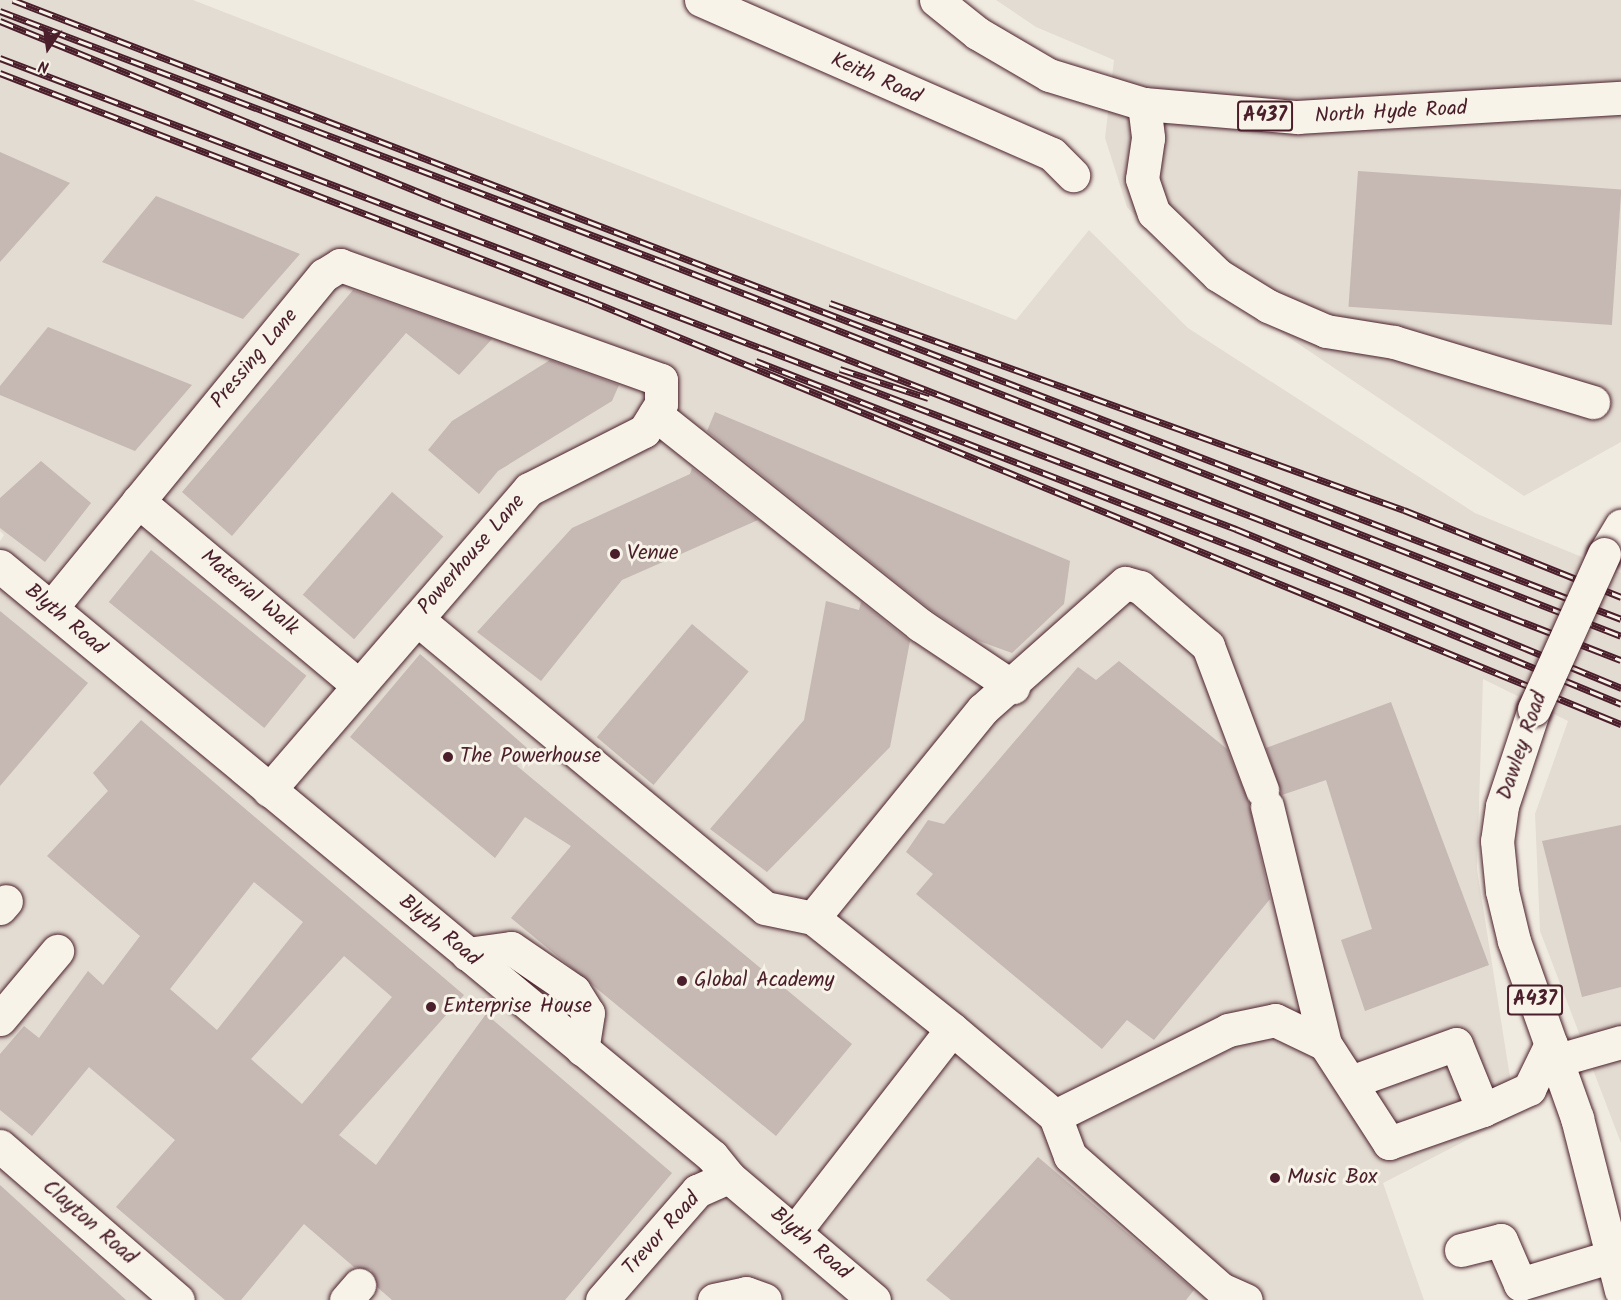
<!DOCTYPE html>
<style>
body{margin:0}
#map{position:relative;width:1621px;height:1300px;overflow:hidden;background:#f0ebe0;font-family:Kalam,sans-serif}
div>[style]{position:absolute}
.built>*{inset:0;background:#e3dcd2}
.building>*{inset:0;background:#c6b8b3;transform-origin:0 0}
.roads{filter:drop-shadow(0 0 2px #4a1f2b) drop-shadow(0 0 2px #4a1f2b)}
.minor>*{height:33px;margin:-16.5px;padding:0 16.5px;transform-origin:16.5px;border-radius:16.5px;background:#f7f3e8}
.major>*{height:33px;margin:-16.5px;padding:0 16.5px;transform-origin:16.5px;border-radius:16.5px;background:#f7f3e8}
.rail>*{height:7px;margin-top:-3.5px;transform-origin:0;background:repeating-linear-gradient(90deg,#f7f3e8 0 14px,#4a1f2b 0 28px);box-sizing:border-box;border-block:2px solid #4a1f2b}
.bridges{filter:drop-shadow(0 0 2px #4a1f2b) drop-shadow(0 0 2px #4a1f2b)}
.major-bridge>*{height:33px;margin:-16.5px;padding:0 16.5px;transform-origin:16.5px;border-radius:16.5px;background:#f7f3e8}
.dots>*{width:16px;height:16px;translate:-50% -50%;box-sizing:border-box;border:3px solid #f7f3e8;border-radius:50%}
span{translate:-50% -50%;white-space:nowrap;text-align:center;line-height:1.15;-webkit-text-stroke:6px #f7f3e8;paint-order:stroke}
.shield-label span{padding:2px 4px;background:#f7f3e8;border:2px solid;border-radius:4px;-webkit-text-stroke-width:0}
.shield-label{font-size:20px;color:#4a1f2b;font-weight:700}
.street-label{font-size:21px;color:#4a1f2b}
.poi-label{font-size:21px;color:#4a1f2b}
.left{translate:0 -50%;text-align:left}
.north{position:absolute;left:18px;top:18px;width:60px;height:60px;-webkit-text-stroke:4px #f7f3e8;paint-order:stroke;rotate:193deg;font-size:16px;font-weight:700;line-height:24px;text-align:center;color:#4a1f2b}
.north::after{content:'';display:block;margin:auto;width:21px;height:27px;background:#4a1f2b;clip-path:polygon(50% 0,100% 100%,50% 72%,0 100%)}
</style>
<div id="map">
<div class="built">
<div style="clip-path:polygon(0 0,193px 0,1016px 320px,1089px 230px,1188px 328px,1475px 513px,1621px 573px,1621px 1143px,1540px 931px,1535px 814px,1568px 721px,1483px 679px,1477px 869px,1516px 1115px,1383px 1183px,1424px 1300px,0 1300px,0 541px,4px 535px,0 531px)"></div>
<div style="clip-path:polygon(996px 0,1621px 0,1621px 442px,1524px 496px,1189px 270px,1127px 207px,1105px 138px,1114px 60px,1036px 27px)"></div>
</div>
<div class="building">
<div style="clip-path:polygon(0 152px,70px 183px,0 262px)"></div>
<div style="left:1358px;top:171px;width:264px;height:136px;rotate:4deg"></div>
<div style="clip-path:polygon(156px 196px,300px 254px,243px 319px,102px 262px)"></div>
<div style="clip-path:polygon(353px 290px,492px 339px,459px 375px,406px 333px,232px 536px,182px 492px)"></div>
<div style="clip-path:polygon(48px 327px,192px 385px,135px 451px,0 395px,0 386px)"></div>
<div style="clip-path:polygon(550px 360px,619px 385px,612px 401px,498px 471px,479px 494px,428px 450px,452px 421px)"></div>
<div style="clip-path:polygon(715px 412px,1070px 561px,1064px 604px,1012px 653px,976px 640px,931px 610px,707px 431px)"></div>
<div style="clip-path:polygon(41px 461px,91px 503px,45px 562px,0 528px,0 498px)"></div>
<div style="clip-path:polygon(692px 468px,758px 520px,622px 580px,541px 681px,477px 632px,572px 528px,690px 474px)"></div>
<div style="left:392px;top:492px;width:68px;height:136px;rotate:41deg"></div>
<div style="left:151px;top:550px;width:200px;height:67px;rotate:39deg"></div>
<div style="clip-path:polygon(826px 601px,859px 610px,861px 602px,910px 641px,890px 747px,767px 872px,710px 829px,804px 720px)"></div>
<div style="clip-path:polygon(0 611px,88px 683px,0 786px)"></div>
<div style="left:692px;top:624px;width:74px;height:148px;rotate:40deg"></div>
<div style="clip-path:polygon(420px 654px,527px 748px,517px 766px,852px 1044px,776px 1136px,511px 918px,571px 846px,525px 817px,495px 858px,350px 737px)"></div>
<div style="clip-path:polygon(1119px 661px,1227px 749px,1249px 803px,1270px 899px,1154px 1040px,1127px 1020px,1102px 1049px,916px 894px,933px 874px,906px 852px,928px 820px,944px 824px,1078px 667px,1096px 680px)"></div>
<div style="clip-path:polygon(1391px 702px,1489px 965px,1365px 1011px,1341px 940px,1372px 929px,1326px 780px,1282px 795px,1266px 748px)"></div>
<div style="clip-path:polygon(evenodd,141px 720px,464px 995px,339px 1135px,376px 1165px,486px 1014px,672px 1173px,565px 1300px,392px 1300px,377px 1287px,371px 1270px,354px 1267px,304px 1224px,241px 1300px,225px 1300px,116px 1207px,175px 1140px,89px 1067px,32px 1136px,0 1110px,0 1054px,24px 1026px,39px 1038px,88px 971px,103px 985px,140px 936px,47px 856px,108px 791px,93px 773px,141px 720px,254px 882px,303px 922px,217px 1030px,170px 989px,254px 882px,141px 720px,344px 956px,392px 997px,302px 1104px,251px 1059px,344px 956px)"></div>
<div style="clip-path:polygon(1621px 825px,1621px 987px,1582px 997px,1542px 841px)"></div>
<div style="clip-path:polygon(1038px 1157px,1194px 1290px,1186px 1300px,951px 1300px,926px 1280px)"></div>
<div style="clip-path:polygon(0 1185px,126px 1300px,0 1300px)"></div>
</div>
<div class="roads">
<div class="minor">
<div style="left:701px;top:0;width:383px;rotate:23.7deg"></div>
<div style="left:1052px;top:154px;width:30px;rotate:45deg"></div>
<div style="left:1144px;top:104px;width:34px;rotate:83deg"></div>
<div style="left:1148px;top:138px;width:41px;rotate:98.3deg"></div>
<div style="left:1142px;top:179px;width:36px;rotate:71deg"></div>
<div style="left:1154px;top:213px;width:89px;rotate:44.1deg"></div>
<div style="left:1218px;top:275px;width:59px;rotate:31.8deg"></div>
<div style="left:1268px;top:306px;width:63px;rotate:23.3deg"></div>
<div style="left:1326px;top:331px;width:69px;rotate:9.2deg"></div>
<div style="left:1394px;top:342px;width:208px;rotate:16.8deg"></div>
<div style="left:655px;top:414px;width:339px;rotate:38.5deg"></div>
<div style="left:920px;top:625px;width:112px;rotate:33.7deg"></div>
<div style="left:138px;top:501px;width:288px;rotate:39.9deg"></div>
<div style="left:0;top:566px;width:925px;rotate:39.65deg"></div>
<div style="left:712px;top:1156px;width:27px;rotate:51deg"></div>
<div style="left:729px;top:1177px;width:190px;rotate:40.3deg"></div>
<div style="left:51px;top:608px;width:431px;rotate:-50.7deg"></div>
<div style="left:324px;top:275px;width:19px;rotate:-32deg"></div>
<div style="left:340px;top:265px;width:341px;rotate:19.7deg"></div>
<div style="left:661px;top:380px;width:24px;rotate:90deg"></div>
<div style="left:661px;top:404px;width:32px;rotate:122deg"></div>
<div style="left:644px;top:431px;width:129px;rotate:153.2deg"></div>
<div style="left:529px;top:489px;width:398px;rotate:130.8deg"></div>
<div style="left:417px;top:619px;width:452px;rotate:39.7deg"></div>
<div style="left:765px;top:908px;width:49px;rotate:11.8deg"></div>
<div style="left:813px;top:918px;width:178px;rotate:38.6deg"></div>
<div style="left:1267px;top:806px;width:245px;rotate:76.3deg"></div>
<div style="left:1325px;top:1044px;width:118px;rotate:57.1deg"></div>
<div style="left:1389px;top:1143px;width:100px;rotate:-19.3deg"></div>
<div style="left:1483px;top:1110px;width:71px;rotate:-112.2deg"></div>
<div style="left:1456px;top:1044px;width:109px;rotate:160.2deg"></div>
<div style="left:0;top:908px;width:9px;rotate:-49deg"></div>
<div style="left:813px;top:918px;width:269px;rotate:-50.9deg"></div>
<div style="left:983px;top:709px;width:190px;rotate:-41.6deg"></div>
<div style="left:1125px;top:583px;width:16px;rotate:15deg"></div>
<div style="left:1140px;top:587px;width:90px;rotate:40.9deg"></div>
<div style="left:1208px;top:646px;width:154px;rotate:69.4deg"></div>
<div style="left:467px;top:954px;width:44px;rotate:-7.8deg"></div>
<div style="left:511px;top:948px;width:76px;rotate:34.3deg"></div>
<div style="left:574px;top:991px;width:26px;rotate:58deg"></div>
<div style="left:588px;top:1013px;width:37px;rotate:99deg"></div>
<div style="left:0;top:1019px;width:89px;rotate:-50deg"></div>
<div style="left:1558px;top:1060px;width:66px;rotate:-15.9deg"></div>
<div style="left:1483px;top:1110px;width:51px;rotate:-24.5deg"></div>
<div style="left:1529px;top:1089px;width:50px;rotate:-63.9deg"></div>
<div style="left:1055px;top:1116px;width:193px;rotate:-26.4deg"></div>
<div style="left:1228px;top:1030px;width:48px;rotate:-12deg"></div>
<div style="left:1275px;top:1020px;width:55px;rotate:25.6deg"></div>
<div style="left:0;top:1146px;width:235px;rotate:40.9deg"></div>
<div style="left:796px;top:1230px;width:254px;rotate:-52.2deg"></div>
<div style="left:952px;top:1029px;width:135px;rotate:40.2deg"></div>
<div style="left:1055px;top:1116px;width:43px;rotate:69.4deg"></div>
<div style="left:1070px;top:1156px;width:201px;rotate:41.4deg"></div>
<div style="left:1221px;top:1289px;width:27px;rotate:24deg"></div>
<div style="left:1461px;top:1250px;width:41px;rotate:-14deg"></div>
<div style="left:1501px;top:1240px;width:48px;rotate:66.6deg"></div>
<div style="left:1520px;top:1284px;width:97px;rotate:-16.8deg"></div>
<div style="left:346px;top:1300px;width:20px;rotate:-49deg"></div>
<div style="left:602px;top:1300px;width:145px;rotate:-48.9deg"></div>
<div style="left:697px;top:1191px;width:35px;rotate:-24deg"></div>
<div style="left:714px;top:1300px;width:33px;rotate:-12deg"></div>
<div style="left:746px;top:1293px;width:20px;rotate:20deg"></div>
</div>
<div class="major">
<div style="left:936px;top:0;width:53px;rotate:38.8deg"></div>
<div style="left:977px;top:33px;width:83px;rotate:30.3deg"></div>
<div style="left:1049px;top:75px;width:99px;rotate:17deg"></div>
<div style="left:1144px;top:104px;width:154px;rotate:4.9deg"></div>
<div style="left:1297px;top:117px;width:325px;rotate:-3.4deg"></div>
<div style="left:1604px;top:554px;width:33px;rotate:-59deg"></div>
<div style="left:1534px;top:709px;width:102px;rotate:108.3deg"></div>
<div style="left:1502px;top:806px;width:35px;rotate:98deg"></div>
<div style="left:1497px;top:841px;width:50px;rotate:84.3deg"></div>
<div style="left:1502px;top:891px;width:51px;rotate:76.5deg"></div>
<div style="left:1514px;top:941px;width:188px;rotate:70.4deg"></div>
<div style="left:1577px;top:1118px;width:178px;rotate:75.7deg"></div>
</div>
</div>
<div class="rail">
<div style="left:13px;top:0;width:1723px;rotate:21.05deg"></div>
<div style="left:0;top:11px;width:712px;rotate:20.73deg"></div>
<div style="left:666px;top:263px;width:1025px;rotate:21.33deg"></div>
<div style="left:0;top:21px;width:476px;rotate:22.2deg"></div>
<div style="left:441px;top:201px;width:1266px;rotate:21.26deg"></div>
<div style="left:0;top:58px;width:1323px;rotate:20.86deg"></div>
<div style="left:1236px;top:529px;width:417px;rotate:22.4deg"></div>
<div style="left:0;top:73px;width:631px;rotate:21.08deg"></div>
<div style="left:589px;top:300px;width:1116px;rotate:22.34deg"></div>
<div style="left:830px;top:303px;width:610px;rotate:19.83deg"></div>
<div style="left:1404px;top:510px;width:234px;rotate:21.8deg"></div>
<div style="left:756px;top:361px;width:645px;rotate:21.27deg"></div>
<div style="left:1357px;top:595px;width:286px;rotate:22.4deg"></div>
<div style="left:840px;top:369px;width:93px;rotate:18.2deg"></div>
</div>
<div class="bridges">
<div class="major-bridge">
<div style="left:1534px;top:709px;width:170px;rotate:-65.7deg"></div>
</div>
</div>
<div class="dots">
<div style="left:615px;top:554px;background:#4a1f2b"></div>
<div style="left:448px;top:757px;background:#4a1f2b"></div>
<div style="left:682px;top:981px;background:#4a1f2b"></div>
<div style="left:431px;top:1007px;background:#4a1f2b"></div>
<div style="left:1275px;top:1178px;background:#4a1f2b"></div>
</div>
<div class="shield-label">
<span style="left:1265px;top:116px">A437</span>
<span style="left:1535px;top:1000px">A437</span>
</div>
<div class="street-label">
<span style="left:876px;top:79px;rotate:24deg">Keith Road</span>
<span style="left:1391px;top:113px;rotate:-3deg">North Hyde Road</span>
<span style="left:255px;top:359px;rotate:-50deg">Pressing Lane</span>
<span style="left:472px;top:555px;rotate:-49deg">Powerhouse Lane</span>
<span style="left:249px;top:593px;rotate:40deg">Material Walk</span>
<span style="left:65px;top:620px;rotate:40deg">Blyth Road</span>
<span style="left:1523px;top:746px;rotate:-71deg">Dawley Road</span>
<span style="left:439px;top:931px;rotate:40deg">Blyth Road</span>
<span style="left:89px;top:1223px;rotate:41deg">Clayton Road</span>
<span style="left:662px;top:1234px;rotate:-48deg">Trevor Road</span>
<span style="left:810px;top:1244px;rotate:41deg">Blyth Road</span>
</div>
<div class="poi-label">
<span class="left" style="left:627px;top:554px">Venue</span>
<span class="left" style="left:460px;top:757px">The Powerhouse</span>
<span class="left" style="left:694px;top:981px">Global Academy</span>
<span class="left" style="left:443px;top:1007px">Enterprise House</span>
<span class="left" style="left:1287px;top:1178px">Music Box</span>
</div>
<div class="north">N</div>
</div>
